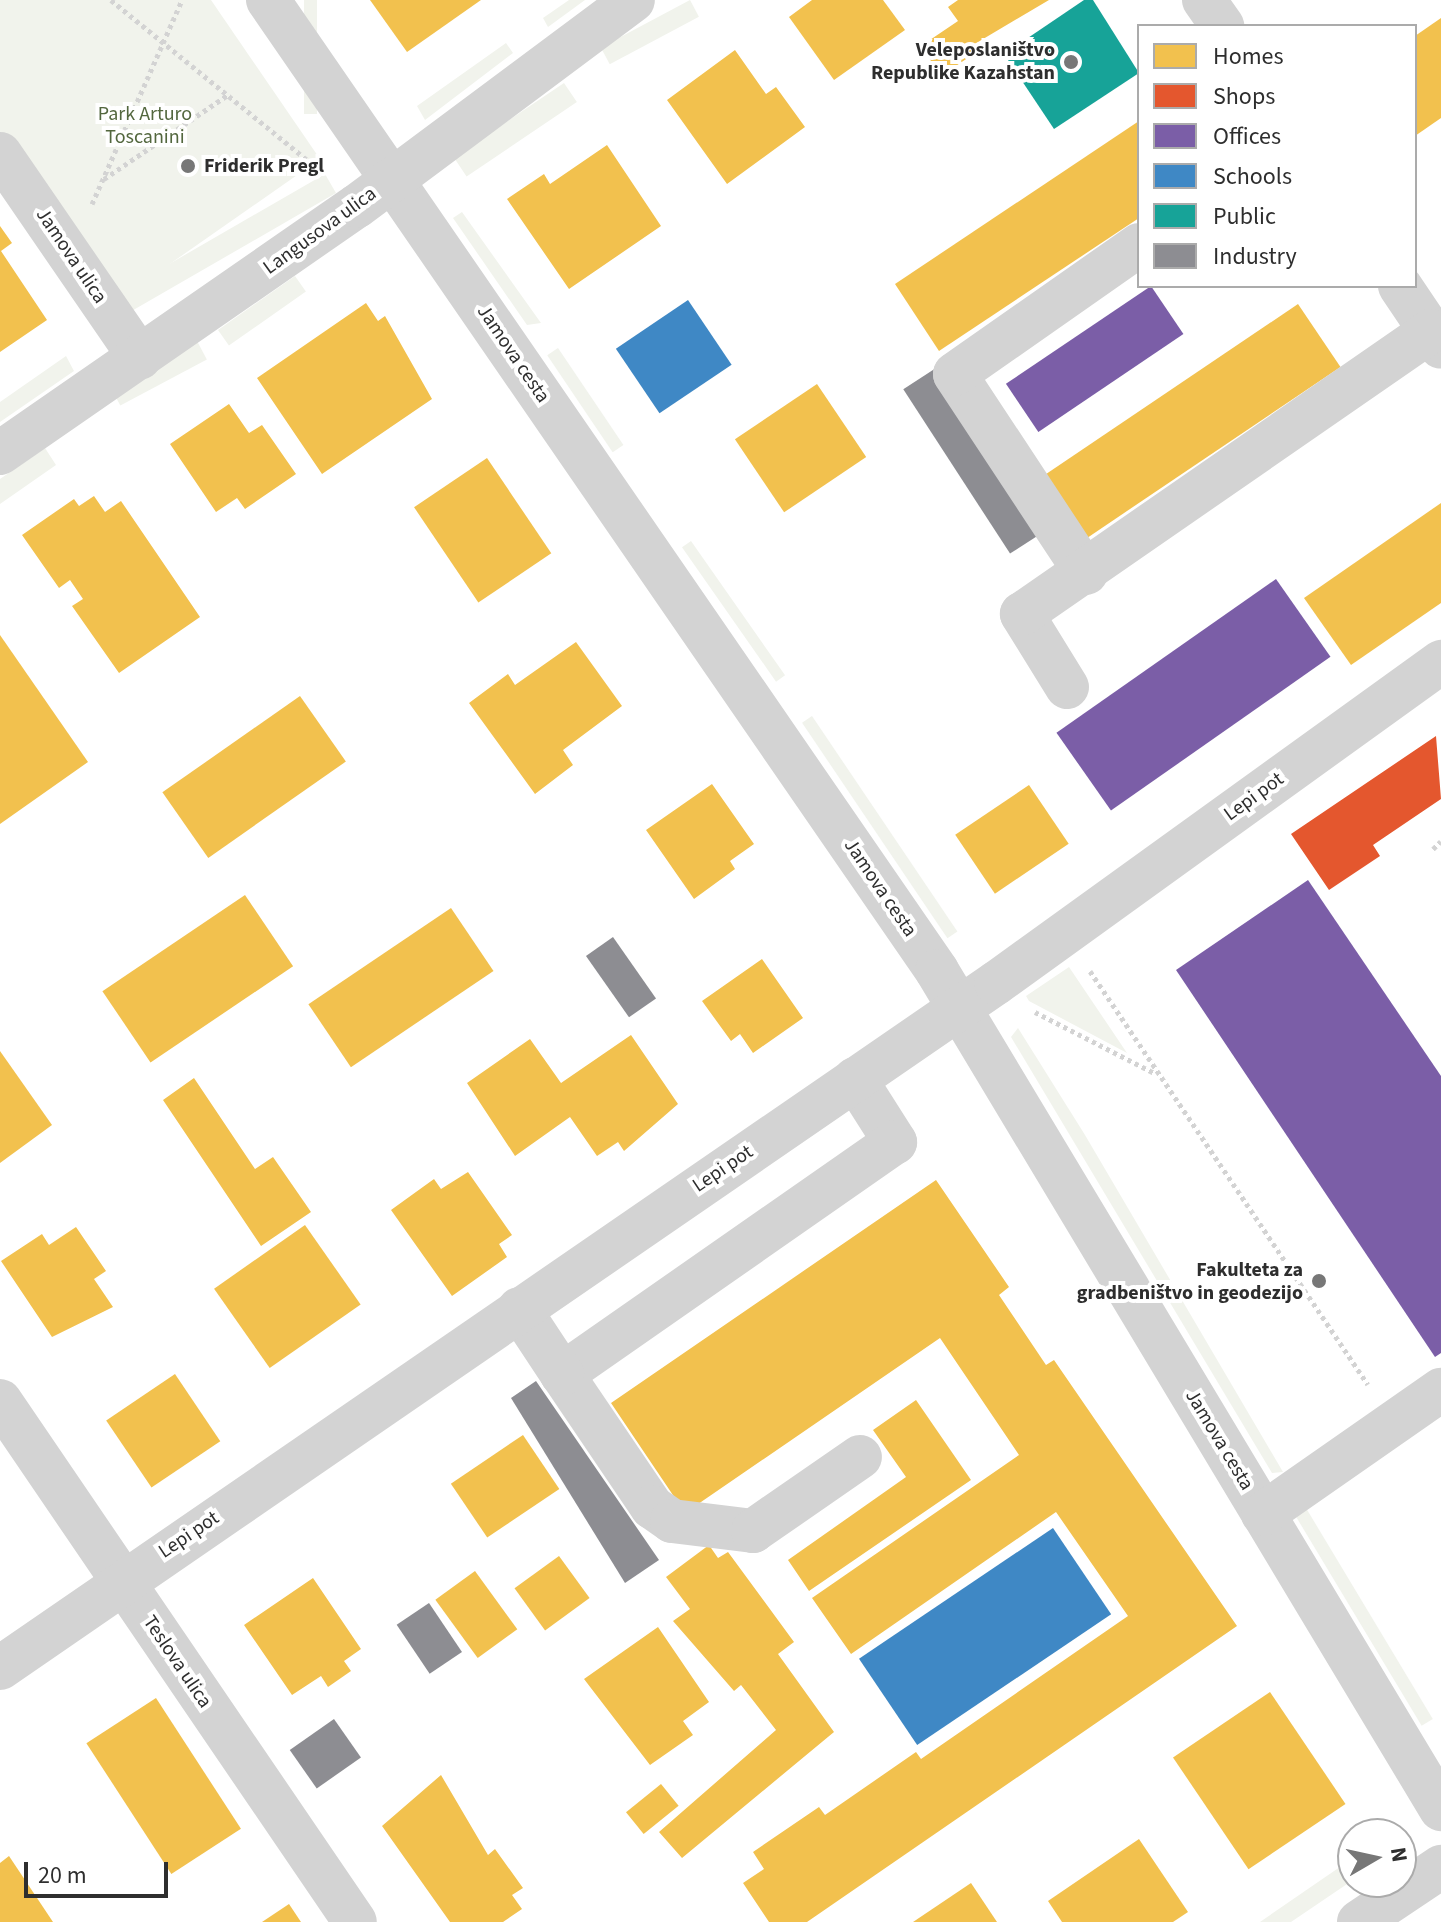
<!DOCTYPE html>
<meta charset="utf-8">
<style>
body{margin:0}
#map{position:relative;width:1441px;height:1922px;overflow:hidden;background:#fff;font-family:"Source Sans 3",sans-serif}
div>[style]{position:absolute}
.green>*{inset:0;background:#f1f3ec;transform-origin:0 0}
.homes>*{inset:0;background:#f2c14e;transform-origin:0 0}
.shops>*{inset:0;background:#e4572e}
.offices>*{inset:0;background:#7b5ea7;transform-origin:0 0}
.schools>*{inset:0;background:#3f88c5;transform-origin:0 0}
.public>*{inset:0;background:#17a398}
.industry>*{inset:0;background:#8d8d92;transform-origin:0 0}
.path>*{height:5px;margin-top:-2.5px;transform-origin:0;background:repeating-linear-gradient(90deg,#d3d3d3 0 4px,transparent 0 8px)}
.minor>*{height:44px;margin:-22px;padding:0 22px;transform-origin:22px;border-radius:22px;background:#d3d3d3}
.dots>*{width:22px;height:22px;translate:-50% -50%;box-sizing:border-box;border:4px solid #fff;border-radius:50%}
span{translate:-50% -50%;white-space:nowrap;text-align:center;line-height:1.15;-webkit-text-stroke:8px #fff;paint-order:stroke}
.poi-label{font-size:20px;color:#2e2e2e;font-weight:700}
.right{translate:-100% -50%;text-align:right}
.left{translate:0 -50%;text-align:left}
.park-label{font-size:20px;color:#53673e}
.street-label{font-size:20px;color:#2e2e2e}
.legend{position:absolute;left:1137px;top:24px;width:280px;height:264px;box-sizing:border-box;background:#fff;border:2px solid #ababab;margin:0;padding:10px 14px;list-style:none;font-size:24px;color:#2e2e2e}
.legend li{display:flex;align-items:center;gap:16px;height:40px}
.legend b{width:40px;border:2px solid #ababab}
.north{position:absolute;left:1337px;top:1818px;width:80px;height:80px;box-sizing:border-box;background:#fff;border:2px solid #ababab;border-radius:50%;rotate:81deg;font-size:22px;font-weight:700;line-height:32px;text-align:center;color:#2e2e2e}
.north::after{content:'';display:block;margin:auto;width:28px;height:36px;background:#777;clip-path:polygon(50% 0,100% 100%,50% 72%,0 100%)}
.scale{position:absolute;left:24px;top:1862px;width:144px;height:36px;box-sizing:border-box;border:4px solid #2e2e2e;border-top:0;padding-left:10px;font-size:24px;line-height:28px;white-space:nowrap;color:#2e2e2e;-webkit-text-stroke:6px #fff;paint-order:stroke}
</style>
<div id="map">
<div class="green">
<div style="clip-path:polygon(0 0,211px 0,320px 159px,114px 303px,0 139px)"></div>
<div style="left:304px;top:0;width:13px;height:114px"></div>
<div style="clip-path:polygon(569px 0,585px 0,548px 27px,543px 18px)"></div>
<div style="left:690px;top:0;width:19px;height:101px;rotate:62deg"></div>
<div style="clip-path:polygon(506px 43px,513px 53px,425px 120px,417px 106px)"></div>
<div style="left:564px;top:83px;width:23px;height:133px;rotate:56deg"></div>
<div style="left:325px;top:174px;width:22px;height:242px;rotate:60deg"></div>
<div style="clip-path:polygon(462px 212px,541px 323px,527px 325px,453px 218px)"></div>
<div style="left:295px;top:276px;width:19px;height:94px;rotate:55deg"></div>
<div style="left:197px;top:341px;width:21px;height:98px;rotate:62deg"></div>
<div style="left:558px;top:348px;width:117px;height:13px;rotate:56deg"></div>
<div style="clip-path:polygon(66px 356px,74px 371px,0 422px,0 402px)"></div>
<div style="clip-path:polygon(45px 448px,56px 465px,0 504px,0 479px)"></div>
<div style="left:691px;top:541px;width:164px;height:11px;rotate:55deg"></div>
<div style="left:812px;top:716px;width:260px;height:12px;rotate:56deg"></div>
<div style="clip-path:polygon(1069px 967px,1127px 1053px,1029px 1001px,1026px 996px)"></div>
<div style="clip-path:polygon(1018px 1028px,1085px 1135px,1283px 1472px,1272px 1473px,1011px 1037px)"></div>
<div style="left:1303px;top:1503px;width:252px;height:13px;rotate:59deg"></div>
<div style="clip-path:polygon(1353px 1858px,1353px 1880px,1291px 1922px,1260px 1922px)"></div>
</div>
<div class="homes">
<div style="clip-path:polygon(370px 0,481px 0,407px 52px)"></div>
<div style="clip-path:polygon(812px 0,883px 0,905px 30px,834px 80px,789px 17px)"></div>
<div style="clip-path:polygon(958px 0,1049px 0,973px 45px,978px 51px,941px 76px,921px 46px,958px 21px,948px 7px)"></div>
<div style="clip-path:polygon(1441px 18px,1441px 118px,1415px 136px,1415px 36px)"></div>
<div style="clip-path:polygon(735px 50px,766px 94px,776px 87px,805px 127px,727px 184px,667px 100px)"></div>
<div style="clip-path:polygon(1139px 121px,1139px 218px,939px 351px,895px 284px)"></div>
<div style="clip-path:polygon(607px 145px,661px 226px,569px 289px,507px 199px,544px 174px,550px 184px)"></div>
<div style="clip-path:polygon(0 226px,12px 243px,1px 251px,47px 320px,0 352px)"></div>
<div style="clip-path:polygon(366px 303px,378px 321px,385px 316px,432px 399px,322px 474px,257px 378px)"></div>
<div style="left:1298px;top:304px;width:76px;height:319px;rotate:56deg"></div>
<div style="left:817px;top:384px;width:88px;height:99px;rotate:56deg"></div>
<div style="clip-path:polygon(229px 404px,249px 433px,262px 425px,296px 474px,245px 509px,237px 498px,216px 512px,170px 444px)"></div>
<div style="left:487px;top:458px;width:115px;height:88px;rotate:56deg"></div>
<div style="clip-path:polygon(94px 496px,105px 512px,121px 501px,200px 617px,119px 673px,72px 606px,83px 599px,70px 580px,59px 588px,22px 535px,74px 499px,79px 506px)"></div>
<div style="clip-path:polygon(1441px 503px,1441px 603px,1351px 665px,1304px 598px)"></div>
<div style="clip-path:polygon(0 635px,88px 762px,0 824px)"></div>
<div style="clip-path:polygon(576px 642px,622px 706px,563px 750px,573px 765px,535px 794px,469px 703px,508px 674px,515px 685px)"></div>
<div style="left:300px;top:696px;width:80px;height:168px;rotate:55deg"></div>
<div style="clip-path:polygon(712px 784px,754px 844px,730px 861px,735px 869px,694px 899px,646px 830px)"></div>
<div style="left:1029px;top:785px;width:71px;height:89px;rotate:56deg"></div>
<div style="left:245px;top:895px;width:86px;height:172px;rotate:56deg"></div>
<div style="left:451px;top:908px;width:76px;height:172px;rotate:56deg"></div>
<div style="clip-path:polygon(762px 959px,803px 1018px,753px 1053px,740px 1034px,731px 1041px,702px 1001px)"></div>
<div style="clip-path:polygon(631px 1035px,678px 1104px,624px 1151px,618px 1142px,597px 1156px,570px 1117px,515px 1156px,467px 1083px,530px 1039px,561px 1083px)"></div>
<div style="clip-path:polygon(0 1051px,52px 1125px,0 1163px)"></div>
<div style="clip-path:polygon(194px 1078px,255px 1169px,273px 1157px,311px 1212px,261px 1246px,163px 1100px)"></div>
<div style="clip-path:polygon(468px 1172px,512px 1235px,499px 1244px,507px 1257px,452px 1296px,391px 1210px,434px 1179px,441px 1189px)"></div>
<div style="clip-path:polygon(936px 1180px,1009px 1287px,999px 1295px,1046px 1365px,1054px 1360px,1237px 1626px,807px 1922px,769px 1922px,743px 1883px,764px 1869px,753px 1852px,819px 1807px,825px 1815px,916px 1752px,921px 1759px,1128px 1616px,1056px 1512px,851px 1654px,812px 1598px,1019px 1455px,940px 1338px,685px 1513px,611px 1403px)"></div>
<div style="left:305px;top:1225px;width:97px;height:111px;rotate:55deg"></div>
<div style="clip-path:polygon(76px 1227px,106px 1271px,94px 1279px,113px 1307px,52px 1337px,1px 1261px,42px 1234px,49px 1245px)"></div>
<div style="left:175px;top:1374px;width:81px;height:83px;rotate:56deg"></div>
<div style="clip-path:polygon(916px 1400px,971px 1480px,809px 1591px,788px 1560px,906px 1477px,873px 1430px)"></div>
<div style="left:523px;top:1435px;width:65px;height:87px;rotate:56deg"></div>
<div style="clip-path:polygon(709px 1545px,718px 1558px,728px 1552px,794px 1642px,778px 1654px,834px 1732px,682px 1858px,659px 1832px,776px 1730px,741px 1685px,734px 1691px,673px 1621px,690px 1609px,666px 1577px)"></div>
<div style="left:559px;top:1556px;width:52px;height:55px;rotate:54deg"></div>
<div style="left:475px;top:1571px;width:72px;height:49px;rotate:54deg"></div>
<div style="clip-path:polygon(313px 1578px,361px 1649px,344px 1661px,351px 1671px,328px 1687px,321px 1676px,292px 1695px,244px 1625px)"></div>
<div style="clip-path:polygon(658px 1627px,709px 1702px,683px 1721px,693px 1735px,650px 1765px,584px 1679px)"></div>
<div style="left:1270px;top:1692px;width:135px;height:117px;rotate:56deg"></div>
<div style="left:156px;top:1698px;width:156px;height:83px;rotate:57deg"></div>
<div style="clip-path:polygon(441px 1775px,488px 1855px,495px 1849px,523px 1888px,512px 1895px,522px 1909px,503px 1922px,450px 1922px,382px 1826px)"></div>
<div style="left:661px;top:1784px;width:28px;height:45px;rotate:51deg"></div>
<div style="clip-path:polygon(1139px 1839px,1188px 1912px,1173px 1922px,1062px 1922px,1048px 1901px)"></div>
<div style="clip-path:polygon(9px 1856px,53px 1922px,0 1922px,0 1863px)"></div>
<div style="clip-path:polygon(971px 1883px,997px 1922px,913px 1922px)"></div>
<div style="clip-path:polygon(289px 1904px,301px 1922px,262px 1922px)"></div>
</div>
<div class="shops">
<div style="clip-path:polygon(1436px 736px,1441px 799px,1373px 845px,1380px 856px,1329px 890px,1291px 834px)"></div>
</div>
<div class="offices">
<div style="left:1151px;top:286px;width:58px;height:175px;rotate:56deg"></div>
<div style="left:1276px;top:579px;width:95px;height:268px;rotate:55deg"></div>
<div style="clip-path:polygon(1308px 880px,1441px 1076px,1441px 1353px,1435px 1357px,1176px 970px)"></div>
</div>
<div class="schools">
<div style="left:688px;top:300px;width:78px;height:87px;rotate:56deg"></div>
<div style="left:1053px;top:1528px;width:104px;height:234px;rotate:56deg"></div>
</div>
<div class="public">
<div style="clip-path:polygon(1084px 0,1093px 0,1139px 73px,1054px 129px,1004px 54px)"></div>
</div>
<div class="industry">
<div style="left:936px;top:368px;width:196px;height:39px;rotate:57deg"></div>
<div style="left:613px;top:937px;width:75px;height:33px;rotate:55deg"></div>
<div style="clip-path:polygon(536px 1381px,659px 1560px,625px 1583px,511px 1398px)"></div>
<div style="left:429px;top:1603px;width:59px;height:39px;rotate:56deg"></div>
<div style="left:334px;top:1719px;width:47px;height:54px;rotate:55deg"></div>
</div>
<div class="path">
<div style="left:111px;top:0;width:267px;rotate:39.2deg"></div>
<div style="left:104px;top:179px;width:151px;rotate:-34.2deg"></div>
<div style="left:92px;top:204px;width:223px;rotate:-66.2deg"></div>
<div style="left:1433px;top:849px;width:11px;rotate:-45deg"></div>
<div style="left:1090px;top:971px;width:498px;rotate:56.1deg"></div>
<div style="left:1035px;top:1012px;width:134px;rotate:27.1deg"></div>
</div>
<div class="minor">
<div style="left:268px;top:0;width:1179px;rotate:55.43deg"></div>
<div style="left:937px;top:971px;width:978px;rotate:58.98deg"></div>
<div style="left:1204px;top:0;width:32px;rotate:55deg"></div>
<div style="left:0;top:154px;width:247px;rotate:55.5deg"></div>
<div style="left:1400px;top:286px;width:73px;rotate:56.1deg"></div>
<div style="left:0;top:453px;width:434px;rotate:-34.7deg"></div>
<div style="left:357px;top:206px;width:344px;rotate:-36.7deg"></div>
<div style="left:1086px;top:573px;width:238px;rotate:-123.4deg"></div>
<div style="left:955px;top:374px;width:225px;rotate:-35deg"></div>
<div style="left:1067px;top:687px;width:86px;rotate:-121.7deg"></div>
<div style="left:1022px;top:614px;width:497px;rotate:-34.7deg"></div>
<div style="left:855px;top:1079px;width:75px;rotate:57.6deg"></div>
<div style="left:895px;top:1142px;width:406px;rotate:145.1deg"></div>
<div style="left:562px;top:1374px;width:161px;rotate:55.9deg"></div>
<div style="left:652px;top:1507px;width:24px;rotate:35deg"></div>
<div style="left:672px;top:1521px;width:82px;rotate:7deg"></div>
<div style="left:753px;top:1531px;width:130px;rotate:-34.7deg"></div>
<div style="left:519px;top:1309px;width:78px;rotate:56.5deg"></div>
<div style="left:0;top:1401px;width:630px;rotate:55.73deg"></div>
<div style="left:1263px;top:1514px;width:217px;rotate:-34.9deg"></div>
<div style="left:0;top:1668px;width:1209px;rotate:-34.52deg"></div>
<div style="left:996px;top:983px;width:549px;rotate:-35.8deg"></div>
<div style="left:1359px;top:1922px;width:99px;rotate:-33.9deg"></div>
</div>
<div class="dots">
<div style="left:1071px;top:62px;background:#777"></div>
<div style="left:188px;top:166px;background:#777"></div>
<div style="left:1319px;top:1281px;background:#777"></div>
</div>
<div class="poi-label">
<span class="right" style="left:1055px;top:62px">Veleposlaništvo<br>Republike Kazahstan</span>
<span class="left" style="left:204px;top:166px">Friderik Pregl</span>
<span class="right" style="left:1303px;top:1282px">Fakulteta za<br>gradbeništvo in geodezijo</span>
</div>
<div class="park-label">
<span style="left:145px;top:126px">Park Arturo<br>Toscanini</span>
</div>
<div class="street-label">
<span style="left:320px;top:231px;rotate:-36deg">Langusova ulica</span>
<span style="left:71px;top:256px;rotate:56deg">Jamova ulica</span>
<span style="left:513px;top:354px;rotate:56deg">Jamova cesta</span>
<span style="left:1254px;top:797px;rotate:-36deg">Lepi pot</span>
<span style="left:880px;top:888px;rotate:56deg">Jamova cesta</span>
<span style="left:723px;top:1169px;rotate:-34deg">Lepi pot</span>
<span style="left:1219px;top:1440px;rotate:59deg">Jamova cesta</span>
<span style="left:189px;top:1535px;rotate:-34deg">Lepi pot</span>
<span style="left:177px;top:1662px;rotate:56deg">Teslova ulica</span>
</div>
<ul class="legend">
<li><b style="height:22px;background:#f2c14e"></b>Homes</li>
<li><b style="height:22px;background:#e4572e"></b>Shops</li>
<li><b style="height:22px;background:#7b5ea7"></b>Offices</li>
<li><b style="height:22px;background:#3f88c5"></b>Schools</li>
<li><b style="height:22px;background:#17a398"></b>Public</li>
<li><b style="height:22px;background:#8d8d92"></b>Industry</li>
</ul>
<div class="north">N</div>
<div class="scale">20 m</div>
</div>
